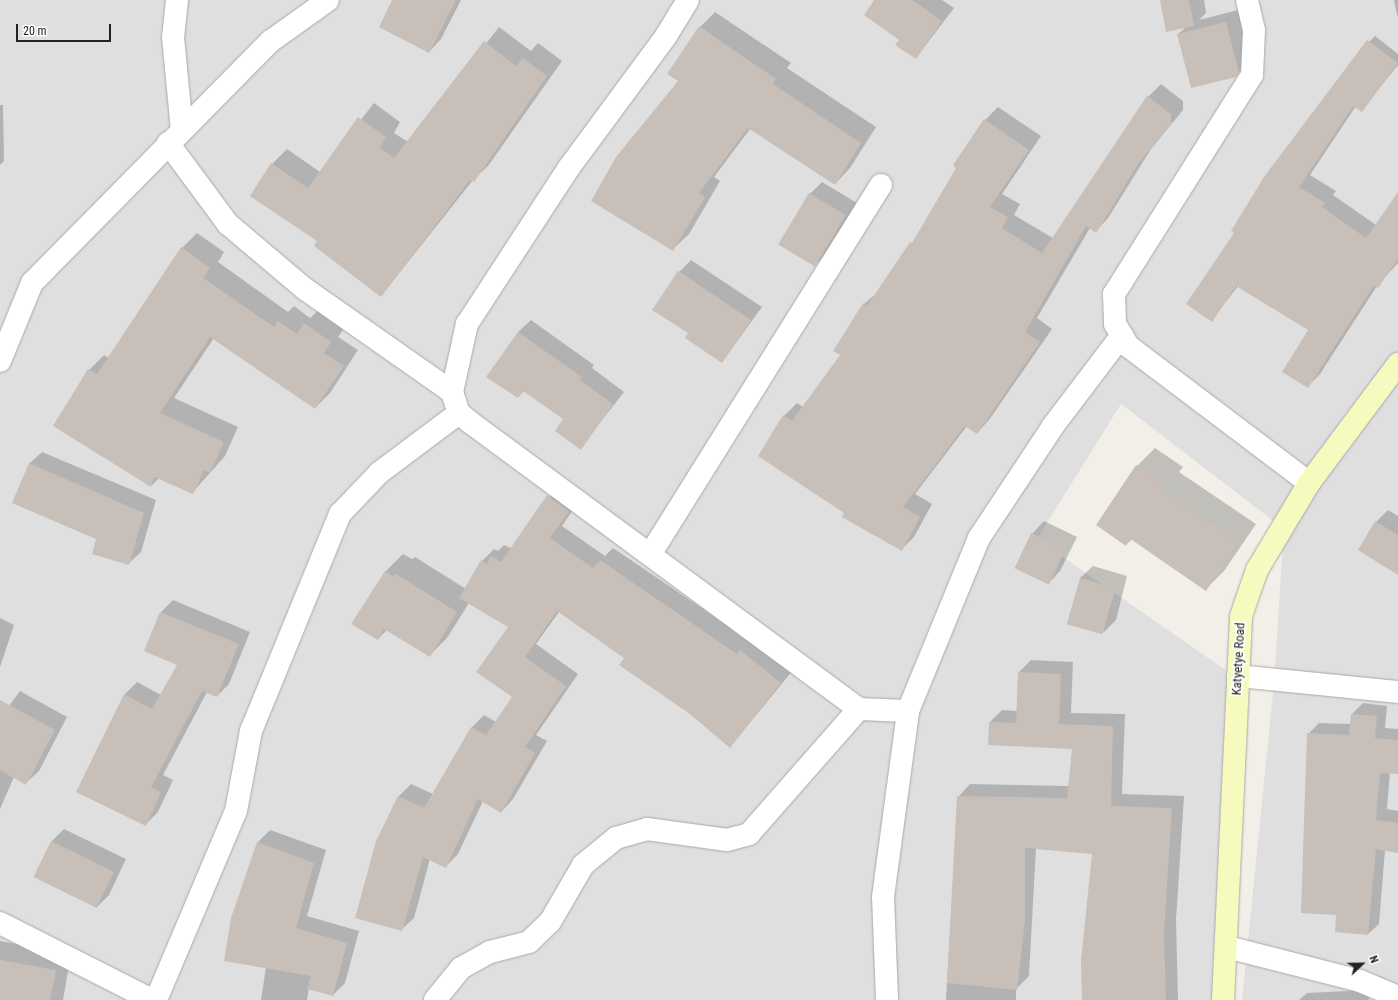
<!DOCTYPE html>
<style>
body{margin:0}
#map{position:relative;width:1398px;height:1000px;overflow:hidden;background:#f2efe9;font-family:"Roboto Condensed",sans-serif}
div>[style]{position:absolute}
.residential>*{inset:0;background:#e0dfdf}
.shadow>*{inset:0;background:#0003}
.building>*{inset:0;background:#c7bfb8;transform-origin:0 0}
.roads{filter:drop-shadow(0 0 1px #a9a9a9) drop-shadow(0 0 1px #a9a9a9)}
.street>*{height:22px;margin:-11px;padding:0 11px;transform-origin:11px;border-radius:11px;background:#fff}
.secondary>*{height:22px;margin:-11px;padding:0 11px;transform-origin:11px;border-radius:11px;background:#f7fabf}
span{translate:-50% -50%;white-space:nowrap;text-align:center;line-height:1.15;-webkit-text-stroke:3.5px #fff;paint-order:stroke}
.street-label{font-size:13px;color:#222}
.north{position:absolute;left:1342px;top:944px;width:40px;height:40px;-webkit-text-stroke:3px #fff;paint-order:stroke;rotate:68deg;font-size:11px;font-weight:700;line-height:16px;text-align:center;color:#222}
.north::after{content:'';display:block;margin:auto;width:14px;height:18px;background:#222;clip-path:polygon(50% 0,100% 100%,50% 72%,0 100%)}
.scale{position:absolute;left:16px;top:24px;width:95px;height:18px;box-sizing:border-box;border:2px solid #222;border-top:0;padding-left:5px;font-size:12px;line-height:14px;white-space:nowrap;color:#222;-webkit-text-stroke:3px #fff;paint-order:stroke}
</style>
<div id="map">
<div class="residential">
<div style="clip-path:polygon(0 0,1398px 0,1398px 1000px,1242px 1000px,1274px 683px,1284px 529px,1121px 404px,1037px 539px,1227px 671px,1212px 1000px,0 1000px)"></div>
</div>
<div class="shadow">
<div style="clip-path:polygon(393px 0,461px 0,441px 39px,429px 52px)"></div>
<div style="clip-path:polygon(875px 0,942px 0,954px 8px,916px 58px)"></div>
<div style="clip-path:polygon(1161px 0,1204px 0,1206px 13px,1199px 20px,1238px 10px,1251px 60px,1248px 64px,1235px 76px,1178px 34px,1186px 27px)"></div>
<div style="clip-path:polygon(1394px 0,1398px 0,1398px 16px,1397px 15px)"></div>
<div style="clip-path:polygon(715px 12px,791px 63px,787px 68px,876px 127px,850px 168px,835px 184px,750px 129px,714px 177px,720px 181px,689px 234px,673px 249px,679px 80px,700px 27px)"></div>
<div style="clip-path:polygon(499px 27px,531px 51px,538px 43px,562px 61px,488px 166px,473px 180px,381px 296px,319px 241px,272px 164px,287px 149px,320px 172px,374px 103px,400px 122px,394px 133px,408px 142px)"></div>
<div style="clip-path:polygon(1375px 36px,1398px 54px,1398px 65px,1361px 111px,1356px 106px,1310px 175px,1336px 191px,1333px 195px,1376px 225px,1398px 194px,1398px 263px,1377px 286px,1320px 374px,1308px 386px,1309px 330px,1238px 286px,1211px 321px,1363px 48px)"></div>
<div style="clip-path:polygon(1161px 84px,1183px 101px,1183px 110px,1151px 149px,1108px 218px,1096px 231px,1090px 228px,1037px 318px,1052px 329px,989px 420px,977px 433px,967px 426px,915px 494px,932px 504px,914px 537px,901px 550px,846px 513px,784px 416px,797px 403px,803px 407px,842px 355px,864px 304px,878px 292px,920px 233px,985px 120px,998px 107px,1041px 136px,1002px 194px,1020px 204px,1014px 215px,1053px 238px,1148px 97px)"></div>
<div style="clip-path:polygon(0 105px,3px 105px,4px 161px,0 165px)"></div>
<div style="clip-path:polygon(822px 182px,857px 203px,827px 253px,815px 265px,810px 194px)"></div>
<div style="clip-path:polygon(197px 233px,224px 252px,218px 262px,288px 312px,294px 306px,310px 318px,320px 309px,345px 327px,338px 337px,358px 350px,330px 393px,315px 408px,214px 338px,174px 398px,238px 427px,225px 456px,192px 493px,159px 478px,151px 486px,89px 370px,104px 355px,109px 358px,182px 248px)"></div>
<div style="clip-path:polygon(691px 260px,762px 307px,722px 362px,689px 333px,679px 272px)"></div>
<div style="clip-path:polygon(531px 320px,594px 365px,592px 368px,624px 392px,580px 448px,565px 419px,524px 391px,518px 397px,518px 332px)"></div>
<div style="clip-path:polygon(1155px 448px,1183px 467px,1179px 472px,1256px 524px,1224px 571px,1206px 589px,1132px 539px,1126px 545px,1137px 466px)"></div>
<div style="clip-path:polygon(42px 452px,156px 500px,141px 552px,128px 564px,97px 538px,29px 464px)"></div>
<div style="clip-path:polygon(560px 483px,581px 498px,562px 526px,605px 556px,613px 548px,793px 670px,730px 747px,625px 658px,559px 612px,536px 644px,578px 674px,536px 735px,547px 741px,513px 799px,501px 812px,483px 801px,458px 854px,445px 867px,430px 859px,414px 918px,401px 930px,377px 841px,399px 796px,411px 784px,433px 794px,472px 727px,484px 715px,496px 722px,514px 697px,509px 627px,469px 603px,447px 638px,429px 656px,387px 630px,378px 639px,385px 572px,403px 554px,412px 559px,415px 557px,466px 589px,482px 561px,494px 549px,498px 551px,504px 545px,512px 549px)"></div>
<div style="clip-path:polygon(1388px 510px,1398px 516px,1398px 573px,1376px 522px)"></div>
<div style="clip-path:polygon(1044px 521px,1077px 537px,1060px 571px,1048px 584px,1016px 568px,1032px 534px)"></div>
<div style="clip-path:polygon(1093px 566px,1127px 576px,1116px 620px,1104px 632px,1080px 578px)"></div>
<div style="clip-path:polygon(173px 600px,250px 632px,229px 684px,217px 696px,207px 692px,163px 775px,173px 780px,158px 812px,145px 825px,125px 694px,137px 682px,161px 695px,179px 664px,146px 651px,161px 612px)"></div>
<div style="clip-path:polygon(0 618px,14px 625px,0 667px)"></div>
<div style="clip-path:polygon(1031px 660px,1073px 662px,1071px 713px,1125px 714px,1122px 794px,1184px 796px,1176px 920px,1178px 1000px,1082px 1000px,1094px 853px,1036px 848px,1029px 976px,1016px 989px,1016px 1000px,946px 1000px,958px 797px,970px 784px,1069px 786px,1073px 748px,990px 722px,1002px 710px,1017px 711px,1019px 672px)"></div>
<div style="clip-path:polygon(20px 691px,67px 717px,39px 771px,26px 783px,14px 777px,0 809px,0 718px)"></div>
<div style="clip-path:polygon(1363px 703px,1387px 706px,1385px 728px,1398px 729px,1398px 773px,1390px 772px,1387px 809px,1398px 811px,1398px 852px,1385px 850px,1379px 924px,1368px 934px,1337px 914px,1308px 734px,1319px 723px,1351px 724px,1352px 714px)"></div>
<div style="clip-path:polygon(64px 829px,126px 859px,109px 895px,97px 907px,35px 877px,52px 841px)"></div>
<div style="clip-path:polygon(270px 830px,326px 850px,307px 916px,359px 931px,345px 983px,333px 995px,309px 988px,307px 1000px,261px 1000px,266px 967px,232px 918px,258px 842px)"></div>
<div style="clip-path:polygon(0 941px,71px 954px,63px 1000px,0 1000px)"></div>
<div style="clip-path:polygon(1369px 990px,1369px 1000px,1299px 1000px,1307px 993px)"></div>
</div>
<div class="building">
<div style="clip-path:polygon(392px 0,456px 0,429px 53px,379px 27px)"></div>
<div style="clip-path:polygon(874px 0,912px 0,942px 21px,916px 59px,895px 45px,899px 40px,864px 15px)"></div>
<div style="clip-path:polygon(1160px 0,1189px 0,1194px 26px,1166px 32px)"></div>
<div style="clip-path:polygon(1226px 22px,1239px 73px,1236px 77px,1191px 88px,1177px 34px)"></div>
<div style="clip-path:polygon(699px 26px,776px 79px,773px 84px,861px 143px,835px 185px,748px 128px,699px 193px,705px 197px,673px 251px,591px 201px,616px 157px,678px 81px,667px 74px)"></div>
<div style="clip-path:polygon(1367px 40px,1398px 63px,1362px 112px,1353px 106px,1299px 187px,1325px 203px,1322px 207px,1366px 238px,1398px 192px,1398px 259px,1378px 288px,1374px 285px,1308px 388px,1282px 372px,1308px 330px,1236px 286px,1212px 322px,1186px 304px,1234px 233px,1231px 231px,1264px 177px)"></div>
<div style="clip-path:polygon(484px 41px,516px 66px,523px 58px,547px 76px,474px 182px,470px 180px,381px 297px,314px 246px,317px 241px,250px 196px,271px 163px,308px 188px,358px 117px,386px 137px,380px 148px,394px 158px)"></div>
<div style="clip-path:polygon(1147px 96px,1171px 114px,1171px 124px,1139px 163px,1096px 233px,1086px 226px,1025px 332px,1040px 342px,977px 434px,965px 426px,903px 507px,920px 517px,902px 551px,842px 517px,844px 513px,758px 456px,783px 415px,792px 421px,840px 355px,833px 351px,863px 303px,867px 306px,910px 242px,912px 243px,956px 168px,953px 165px,984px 119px,1029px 150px,990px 207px,1008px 217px,1002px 228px,1042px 253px)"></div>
<div style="left:809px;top:193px;width:43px;height:60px;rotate:31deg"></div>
<div style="clip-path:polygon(181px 247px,210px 268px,203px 278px,274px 327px,278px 321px,297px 334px,304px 323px,331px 342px,324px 353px,344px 366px,315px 409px,210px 337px,160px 413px,224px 442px,210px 473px,204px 470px,193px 494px,154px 477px,151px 487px,53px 426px,88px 369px,97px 374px)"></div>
<div style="clip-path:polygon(678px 271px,751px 320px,722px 363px,685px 338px,688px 333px,652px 310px)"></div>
<div style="clip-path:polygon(518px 332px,582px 377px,580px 380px,613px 404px,581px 450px,555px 431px,563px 419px,523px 391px,518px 398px,486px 377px)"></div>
<div style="clip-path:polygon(29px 463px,144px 513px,129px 565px,92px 554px,96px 539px,12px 503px)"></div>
<div style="clip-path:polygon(1136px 465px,1165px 485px,1162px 490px,1239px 542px,1206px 591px,1129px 538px,1126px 546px,1096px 525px)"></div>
<div style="clip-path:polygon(547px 495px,569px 511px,550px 538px,593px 568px,600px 560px,737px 654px,740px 650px,781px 683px,730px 748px,690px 714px,619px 665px,624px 658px,557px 611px,525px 657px,566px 686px,525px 747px,535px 753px,501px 813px,478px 799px,446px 868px,423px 857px,402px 931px,355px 918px,376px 841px,398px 796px,424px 808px,471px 727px,486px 735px,512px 697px,476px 672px,508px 627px,459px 598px,481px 560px,487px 564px,491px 556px,501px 562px)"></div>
<div style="clip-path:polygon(1375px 521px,1398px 535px,1398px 575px,1358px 550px)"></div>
<div style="left:1031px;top:533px;width:38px;height:39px;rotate:25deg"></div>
<div style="clip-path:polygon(385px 571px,394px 577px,396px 574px,457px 612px,430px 657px,384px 629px,378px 640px,351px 624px)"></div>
<div style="left:1080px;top:578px;width:37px;height:48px;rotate:16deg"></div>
<div style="clip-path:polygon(160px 612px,239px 644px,217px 697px,202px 691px,151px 787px,161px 792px,146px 826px,76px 792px,124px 694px,152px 709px,177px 665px,144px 651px)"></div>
<div style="clip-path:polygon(1018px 672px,1061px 674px,1059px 724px,1113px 726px,1111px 806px,1172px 808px,1164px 933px,1166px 1000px,1082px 1000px,1081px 961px,1092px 854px,1025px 848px,1025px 920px,1017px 990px,947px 983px,957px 796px,1067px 798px,1072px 749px,988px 745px,989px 722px,1016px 723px)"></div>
<div style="clip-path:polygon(0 700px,55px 730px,26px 785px,0 770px)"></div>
<div style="clip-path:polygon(1351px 714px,1377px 716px,1375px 738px,1398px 740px,1398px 774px,1380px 773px,1376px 820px,1398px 823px,1398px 853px,1376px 849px,1368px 935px,1335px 932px,1336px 915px,1301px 913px,1307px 733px,1349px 735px)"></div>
<div style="left:51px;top:841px;width:70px;height:40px;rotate:26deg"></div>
<div style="clip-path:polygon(257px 842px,314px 863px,296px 928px,347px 943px,333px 996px,307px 989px,311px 976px,224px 961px,231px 918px)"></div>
<div style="clip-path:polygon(0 960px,56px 970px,50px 1000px,0 1000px)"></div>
</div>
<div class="roads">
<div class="street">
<div style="left:177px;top:0;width:37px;rotate:96deg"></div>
<div style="left:173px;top:37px;width:93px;rotate:84.5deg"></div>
<div style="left:1247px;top:0;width:31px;rotate:77deg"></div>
<div style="left:1254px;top:30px;width:45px;rotate:92.5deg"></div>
<div style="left:1252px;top:75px;width:259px;rotate:122.2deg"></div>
<div style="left:1114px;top:294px;width:30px;rotate:88deg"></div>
<div style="left:1115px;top:324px;width:26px;rotate:59deg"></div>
<div style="left:1128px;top:346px;width:227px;rotate:37.1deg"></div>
<div style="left:168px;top:143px;width:101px;rotate:53.5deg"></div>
<div style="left:228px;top:224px;width:101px;rotate:40.2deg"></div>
<div style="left:305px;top:289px;width:179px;rotate:35deg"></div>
<div style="left:452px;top:392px;width:22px;rotate:72deg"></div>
<div style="left:459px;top:413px;width:16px;rotate:40deg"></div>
<div style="left:471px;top:423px;width:482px;rotate:36.4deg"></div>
<div style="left:0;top:361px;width:84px;rotate:-67.7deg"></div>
<div style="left:32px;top:283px;width:340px;rotate:-45.4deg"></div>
<div style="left:271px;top:41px;width:70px;rotate:-35.7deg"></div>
<div style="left:452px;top:392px;width:70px;rotate:-77.6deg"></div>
<div style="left:467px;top:324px;width:185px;rotate:-56.9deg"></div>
<div style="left:568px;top:169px;width:165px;rotate:-53.6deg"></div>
<div style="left:666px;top:36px;width:42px;rotate:-58.6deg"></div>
<div style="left:651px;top:553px;width:434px;rotate:-58deg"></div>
<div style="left:1238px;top:676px;width:161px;rotate:5.7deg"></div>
<div style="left:0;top:923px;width:170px;rotate:26.9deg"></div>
<div style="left:1227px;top:947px;width:137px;rotate:14.3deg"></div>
<div style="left:1360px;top:981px;width:41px;rotate:22.8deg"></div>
<div style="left:156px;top:1000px;width:205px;rotate:-67.1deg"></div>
<div style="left:236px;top:811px;width:81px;rotate:-79.4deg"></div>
<div style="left:251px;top:731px;width:235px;rotate:-67.7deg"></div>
<div style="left:340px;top:514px;width:57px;rotate:-46.4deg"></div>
<div style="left:379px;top:473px;width:100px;rotate:-36.9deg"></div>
<div style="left:435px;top:1000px;width:41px;rotate:-50.9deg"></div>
<div style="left:461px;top:968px;width:33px;rotate:-29deg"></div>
<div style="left:490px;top:952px;width:40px;rotate:-14.4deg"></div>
<div style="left:529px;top:942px;width:29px;rotate:-44deg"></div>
<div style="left:550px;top:922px;width:66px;rotate:-59.9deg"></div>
<div style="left:583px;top:865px;width:43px;rotate:-39.3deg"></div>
<div style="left:616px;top:838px;width:32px;rotate:-16deg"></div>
<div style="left:647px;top:829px;width:81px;rotate:7.8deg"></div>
<div style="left:727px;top:840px;width:23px;rotate:-15deg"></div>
<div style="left:749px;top:834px;width:167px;rotate:-48.7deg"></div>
<div style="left:859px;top:709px;width:49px;rotate:2.3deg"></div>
<div style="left:887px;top:1000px;width:103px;rotate:-92.2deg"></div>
<div style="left:883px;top:897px;width:188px;rotate:-82.3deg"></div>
<div style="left:908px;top:711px;width:187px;rotate:-67.7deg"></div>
<div style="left:979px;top:538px;width:134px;rotate:-56.5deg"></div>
<div style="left:1053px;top:426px;width:114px;rotate:-52.8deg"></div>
</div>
<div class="secondary">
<div style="left:1223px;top:1000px;width:384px;rotate:-87.3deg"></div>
<div style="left:1241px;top:616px;width:49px;rotate:-70.8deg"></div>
<div style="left:1257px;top:570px;width:101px;rotate:-59.1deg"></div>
<div style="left:1309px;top:483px;width:149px;rotate:-53.2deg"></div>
</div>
</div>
<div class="street-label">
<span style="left:1239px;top:659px;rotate:-87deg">Katyetye Road</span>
</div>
<div class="north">N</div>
<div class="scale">20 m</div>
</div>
